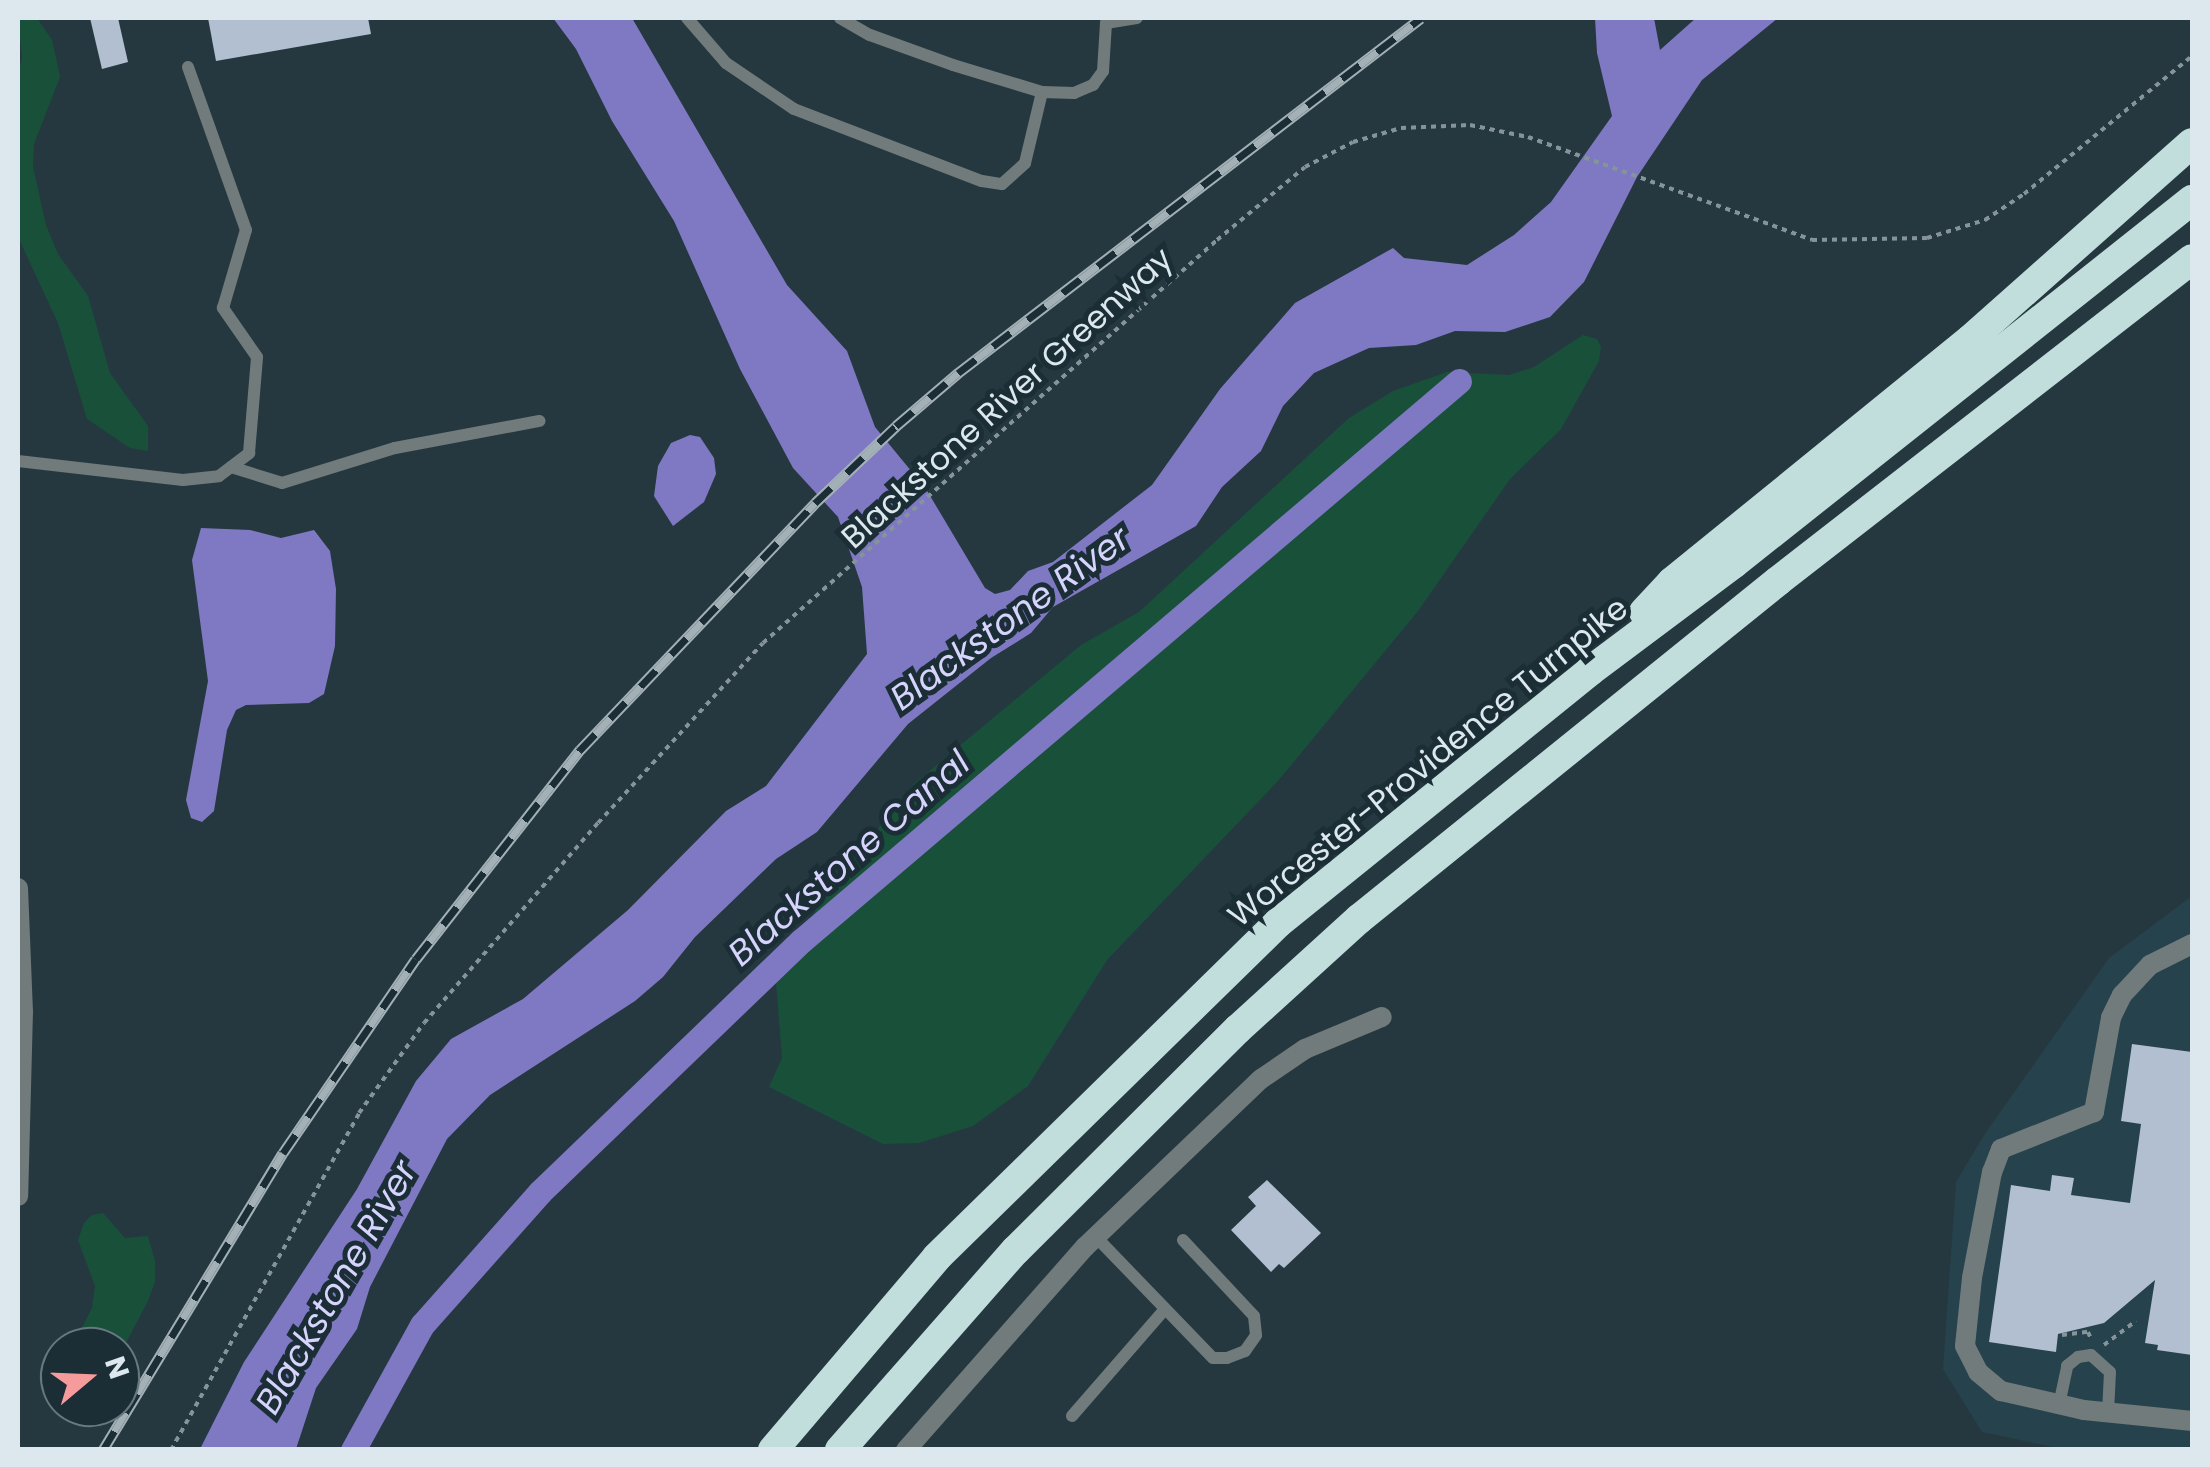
<!DOCTYPE html>
<style>
body{margin:0}
#map{position:relative;width:2210px;height:1467px;overflow:hidden;background:#253840;font-family:Poppins,sans-serif}
div>[style]{position:absolute}
.built>*{inset:0;background:#26424d}
.green>*{inset:0;background:#19503a}
.water>*{inset:0;background:#7f78c2}
.canal>*{height:25px;margin:-12.5px;padding:0 12.5px;transform-origin:12.5px;border-radius:12.5px;background:#7f78c2}
.building>*{inset:0;background:#b2bfd1}
.path>*{height:4px;margin-top:-2px;transform-origin:0;background:repeating-linear-gradient(90deg,#85949a 0 5px,transparent 0 10px)}
.service>*{height:12px;margin:-6px;padding:0 6px;transform-origin:6px;border-radius:6px;background:#717b7b}
.minor>*{height:20px;margin:-10px;padding:0 10px;transform-origin:10px;border-radius:10px;background:#717b7b}
.tertiary>*{height:20px;margin:-10px;padding:0 10px;transform-origin:10px;border-radius:10px;background:#717b7b}
.motorway>*{height:30px;margin:-15px;padding:0 15px;transform-origin:15px;border-radius:15px;background:#c1dddc}
.rail>*{height:11px;margin-top:-5.5px;transform-origin:0;background:repeating-linear-gradient(90deg,#1b2e36 0 22px,#a3b1b7 0 44px);box-sizing:border-box;border-block:2px solid #a3b1b7}
span{translate:-50% -50%;white-space:nowrap;text-align:center;line-height:1.15;-webkit-text-stroke:10px #1b2e36;paint-order:stroke}
.street-label{font-size:32px;color:#dce8ed}
.water-label{font-size:35px;color:#d6d4fd;font-style:italic}
.frame{position:absolute;inset:0;border:20px solid #dce8ed;pointer-events:none}
.north{position:absolute;left:40px;top:1327px;width:100px;height:100px;box-sizing:border-box;background:#1b2e36;border:2px solid #68787f;border-radius:50%;rotate:71deg;font-size:28px;font-weight:700;line-height:40px;text-align:center;color:#dce8ed}
.north::after{content:'';display:block;margin:auto;width:35px;height:45px;background:#f59b9c;clip-path:polygon(50% 0,100% 100%,50% 72%,0 100%)}
</style>
<div id="map">
<div class="built">
<div style="clip-path:polygon(2192px 896px,2192px 1449px,2062px 1449px,1982px 1432px,1943px 1369px,1956px 1182px,1984px 1135px,2109px 958px)"></div>
</div>
<div class="green">
<div style="clip-path:polygon(18px 18px,37px 18px,52px 40px,60px 77px,34px 144px,33px 167px,46px 225px,58px 254px,88px 296px,110px 373px,148px 426px,148px 451px,130px 448px,87px 419px,58px 323px,18px 237px,18px 74px,22px 58px)"></div>
<div style="clip-path:polygon(1583px 335px,1597px 339px,1601px 347px,1599px 361px,1561px 429px,1510px 479px,1418px 611px,1278px 781px,1107px 960px,1028px 1086px,973px 1126px,919px 1143px,883px 1144px,769px 1087px,782px 1058px,776px 982px,824px 895px,915px 783px,1081px 645px,1139px 612px,1349px 418px,1393px 391px,1447px 372px,1509px 375px,1534px 367px)"></div>
<div style="clip-path:polygon(103px 1213px,125px 1238px,148px 1236px,155px 1261px,155px 1282px,148px 1301px,120px 1354px,120px 1347px,72px 1347px,92px 1308px,95px 1286px,78px 1240px,84px 1223px,92px 1215px)"></div>
</div>
<div class="water">
<div style="clip-path:polygon(553px 18px,632px 18px,787px 285px,847px 351px,875px 427px,926px 489px,985px 588px,995px 594px,1010px 590px,1028px 571px,1053px 562px,1152px 485px,1220px 389px,1295px 303px,1393px 248px,1404px 258px,1467px 265px,1514px 235px,1551px 202px,1612px 116px,1597px 53px,1595px 18px,1654px 18px,1660px 50px,1696px 18px,1778px 18px,1702px 80px,1637px 177px,1584px 282px,1550px 317px,1505px 332px,1455px 331px,1416px 345px,1369px 348px,1314px 373px,1283px 406px,1261px 451px,1222px 487px,1196px 526px,1053px 607px,1031px 633px,991px 658px,908px 724px,817px 832px,776px 859px,695px 937px,663px 977px,635px 1001px,490px 1095px,447px 1139px,370px 1287px,357px 1329px,316px 1388px,296px 1449px,200px 1449px,244px 1362px,357px 1189px,416px 1081px,451px 1039px,523px 999px,628px 910px,726px 811px,766px 786px,867px 654px,862px 587px,838px 517px,793px 468px,740px 369px,674px 221px,612px 121px,576px 49px)"></div>
<div style="clip-path:polygon(690px 435px,700px 437px,714px 458px,716px 474px,704px 502px,673px 526px,654px 496px,658px 466px,671px 443px)"></div>
<div style="clip-path:polygon(201px 528px,250px 530px,281px 538px,314px 530px,330px 551px,336px 589px,335px 646px,324px 694px,309px 703px,246px 705px,236px 710px,227px 730px,214px 811px,202px 822px,191px 818px,186px 800px,208px 681px,192px 560px)"></div>
</div>
<div class="canal">
<div style="left:353px;top:1450px;width:143px;rotate:-61.1deg"></div>
<div style="left:422px;top:1325px;width:178px;rotate:-48.4deg"></div>
<div style="left:540px;top:1192px;width:362px;rotate:-43.9deg"></div>
<div style="left:801px;top:941px;width:864px;rotate:-40.4deg"></div>
</div>
<div class="building">
<div style="clip-path:polygon(90px 18px,118px 18px,128px 62px,102px 69px)"></div>
<div style="clip-path:polygon(208px 18px,368px 18px,371px 34px,216px 61px)"></div>
<div style="clip-path:polygon(2132px 1044px,2192px 1052px,2192px 1355px,2157px 1350px,2158px 1345px,2145px 1343px,2155px 1280px,2104px 1323px,2058px 1334px,2056px 1352px,1989px 1342px,2011px 1185px,2050px 1191px,2052px 1175px,2074px 1178px,2071px 1195px,2130px 1203px,2141px 1124px,2121px 1121px)"></div>
<div style="clip-path:polygon(1267px 1180px,1321px 1233px,1284px 1268px,1279px 1264px,1271px 1272px,1231px 1230px,1256px 1206px,1248px 1197px)"></div>
</div>
<div class="path">
<div style="left:2062px;top:1335px;width:26px;rotate:-7deg"></div>
<div style="left:2088px;top:1332px;width:8px;rotate:67deg"></div>
<div style="left:2104px;top:1345px;width:40px;rotate:-37deg"></div>
<div style="left:171px;top:1450px;width:386px;rotate:-60.8deg"></div>
<div style="left:359px;top:1113px;width:111px;rotate:-54.2deg"></div>
<div style="left:424px;top:1023px;width:265px;rotate:-49deg"></div>
<div style="left:598px;top:823px;width:244px;rotate:-47.5deg"></div>
<div style="left:763px;top:643px;width:607px;rotate:-41.59deg"></div>
<div style="left:1217px;top:240px;width:114px;rotate:-39.7deg"></div>
<div style="left:1305px;top:167px;width:54px;rotate:-27.5deg"></div>
<div style="left:1353px;top:142px;width:50px;rotate:-16.3deg"></div>
<div style="left:1401px;top:128px;width:69px;rotate:-2.5deg"></div>
<div style="left:1470px;top:125px;width:59px;rotate:11.7deg"></div>
<div style="left:1528px;top:137px;width:302px;rotate:19.9deg"></div>
<div style="left:1812px;top:240px;width:115px;rotate:-1deg"></div>
<div style="left:1927px;top:238px;width:61px;rotate:-17.2deg"></div>
<div style="left:1985px;top:220px;width:47px;rotate:-33.7deg"></div>
<div style="left:2024px;top:194px;width:217px;rotate:-39.4deg"></div>
</div>
<div class="service">
<div style="left:687px;top:18px;width:60px;rotate:49.1deg"></div>
<div style="left:726px;top:63px;width:82px;rotate:34.1deg"></div>
<div style="left:794px;top:109px;width:201px;rotate:21deg"></div>
<div style="left:982px;top:181px;width:20px;rotate:9deg"></div>
<div style="left:1002px;top:184px;width:31px;rotate:-42deg"></div>
<div style="left:1025px;top:163px;width:73px;rotate:-76.5deg"></div>
<div style="left:840px;top:18px;width:34px;rotate:30deg"></div>
<div style="left:870px;top:35px;width:88px;rotate:19.9deg"></div>
<div style="left:953px;top:65px;width:93px;rotate:16.9deg"></div>
<div style="left:1042px;top:92px;width:32px;rotate:2deg"></div>
<div style="left:1074px;top:93px;width:21px;rotate:-23deg"></div>
<div style="left:1093px;top:85px;width:17px;rotate:-54deg"></div>
<div style="left:1103px;top:71px;width:48px;rotate:-86.4deg"></div>
<div style="left:1106px;top:23px;width:31px;rotate:-9deg"></div>
<div style="left:18px;top:461px;width:166px;rotate:6.6deg"></div>
<div style="left:183px;top:480px;width:36px;rotate:-6deg"></div>
<div style="left:219px;top:476px;width:38px;rotate:-37deg"></div>
<div style="left:249px;top:453px;width:96px;rotate:-85.2deg"></div>
<div style="left:257px;top:357px;width:60px;rotate:-124.8deg"></div>
<div style="left:223px;top:308px;width:81px;rotate:-73.6deg"></div>
<div style="left:246px;top:230px;width:173px;rotate:-109.6deg"></div>
<div style="left:231px;top:467px;width:53px;rotate:17.4deg"></div>
<div style="left:282px;top:483px;width:118px;rotate:-17.2deg"></div>
<div style="left:395px;top:448px;width:147px;rotate:-10.6deg"></div>
<div style="left:1096px;top:1237px;width:168px;rotate:46deg"></div>
<div style="left:1213px;top:1358px;width:14px"></div>
<div style="left:1227px;top:1358px;width:19px;rotate:-21deg"></div>
<div style="left:1245px;top:1351px;width:19px;rotate:-55deg"></div>
<div style="left:1256px;top:1335px;width:19px;rotate:-96deg"></div>
<div style="left:1254px;top:1316px;width:104px;rotate:-133.1deg"></div>
<div style="left:2059px;top:1405px;width:40px;rotate:-78deg"></div>
<div style="left:2067px;top:1366px;width:14px;rotate:-39deg"></div>
<div style="left:2078px;top:1357px;width:13px;rotate:-9deg"></div>
<div style="left:2091px;top:1355px;width:25px;rotate:42deg"></div>
<div style="left:2110px;top:1372px;width:41px;rotate:92.8deg"></div>
<div style="left:1072px;top:1416px;width:140px;rotate:-49deg"></div>
</div>
<div class="minor">
<div style="left:2192px;top:944px;width:47px;rotate:153.4deg"></div>
<div style="left:2150px;top:965px;width:41px;rotate:133deg"></div>
<div style="left:2122px;top:995px;width:25px;rotate:116deg"></div>
<div style="left:2111px;top:1018px;width:96px;rotate:100.3deg"></div>
<div style="left:2094px;top:1112px;width:100px;rotate:158.3deg"></div>
<div style="left:2001px;top:1149px;width:25px;rotate:111deg"></div>
<div style="left:1992px;top:1172px;width:108px;rotate:100.7deg"></div>
<div style="left:1972px;top:1278px;width:68px;rotate:95.9deg"></div>
<div style="left:1965px;top:1346px;width:29px;rotate:63deg"></div>
<div style="left:1978px;top:1372px;width:30px;rotate:40deg"></div>
<div style="left:2001px;top:1391px;width:85px;rotate:12.9deg"></div>
<div style="left:2084px;top:1410px;width:109px;rotate:5.8deg"></div>
<div style="left:906px;top:1450px;width:271px;rotate:-48.6deg"></div>
<div style="left:1085px;top:1247px;width:243px;rotate:-43.7deg"></div>
<div style="left:1261px;top:1079px;width:53px;rotate:-34.3deg"></div>
<div style="left:1305px;top:1049px;width:83px;rotate:-22.6deg"></div>
</div>
<div class="tertiary">
<div style="left:18px;top:888px;width:123px;rotate:87.7deg"></div>
<div style="left:23px;top:1011px;width:185px;rotate:91.5deg"></div>
</div>
<div class="motorway">
<div style="left:1644px;top:612px;width:41px;rotate:-47deg"></div>
<div style="left:1672px;top:582px;width:385px;rotate:-39.1deg"></div>
<div style="left:1971px;top:339px;width:295px;rotate:-41.6deg"></div>
<div style="left:773px;top:1450px;width:253px;rotate:-49.6deg"></div>
<div style="left:937px;top:1257px;width:477px;rotate:-44.4deg"></div>
<div style="left:1278px;top:923px;width:401px;rotate:-38.9deg"></div>
<div style="left:1590px;top:671px;width:179px;rotate:-36.8deg"></div>
<div style="left:1733px;top:564px;width:586px;rotate:-38.42deg"></div>
<div style="left:840px;top:1450px;width:266px;rotate:-48.7deg"></div>
<div style="left:1016px;top:1250px;width:313px;rotate:-44.9deg"></div>
<div style="left:1238px;top:1029px;width:164px;rotate:-42.3deg"></div>
<div style="left:1359px;top:919px;width:538px;rotate:-38.89deg"></div>
<div style="left:1778px;top:581px;width:524px;rotate:-37.87deg"></div>
</div>
<div class="rail">
<div style="left:103px;top:1450px;width:347px;rotate:-58.8deg"></div>
<div style="left:283px;top:1153px;width:235px;rotate:-55.6deg"></div>
<div style="left:416px;top:959px;width:266px;rotate:-51.9deg"></div>
<div style="left:580px;top:750px;width:341px;rotate:-46.4deg"></div>
<div style="left:815px;top:503px;width:112px;rotate:-43.5deg"></div>
<div style="left:896px;top:426px;width:82px;rotate:-40.5deg"></div>
<div style="left:958px;top:373px;width:583px;rotate:-37.48deg"></div>
</div>
<div class="street-label">
<span style="left:1007px;top:398px;rotate:-42deg">Blackstone River Greenway</span>
<span style="left:1428px;top:762px;rotate:-39deg">Worcester-Providence Turnpike</span>
</div>
<div class="water-label">
<span style="left:1010px;top:618px;rotate:-36deg">Blackstone River</span>
<span style="left:849px;top:858px;rotate:-41deg">Blackstone Canal</span>
<span style="left:336px;top:1287px;rotate:-60deg">Blackstone River</span>
</div>
<div class="frame"></div>
<div class="north">N</div>
</div>
